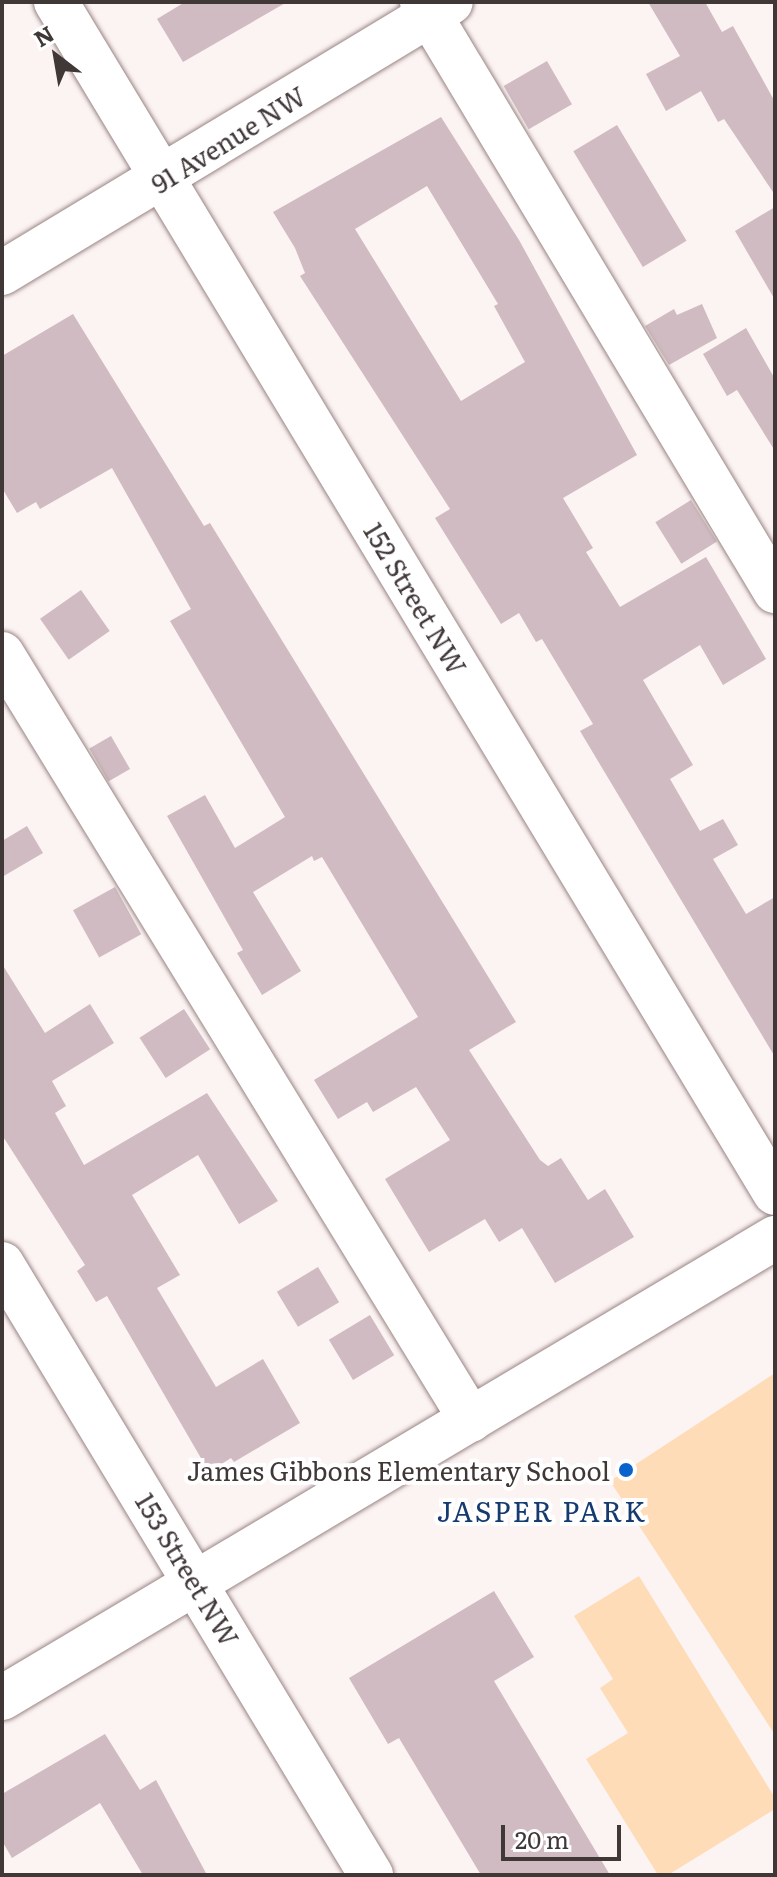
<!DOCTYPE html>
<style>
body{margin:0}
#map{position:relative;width:777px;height:1877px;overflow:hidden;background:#fcf3f3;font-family:Literata,serif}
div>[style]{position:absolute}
.green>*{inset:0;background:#fedcb8}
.building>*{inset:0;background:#d0bbc2;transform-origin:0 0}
.roads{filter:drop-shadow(0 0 2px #998584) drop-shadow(0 0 2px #998584)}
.minor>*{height:44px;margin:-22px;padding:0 22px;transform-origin:22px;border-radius:22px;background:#fff}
.dots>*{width:22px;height:22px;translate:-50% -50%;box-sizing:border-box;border:4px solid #fff;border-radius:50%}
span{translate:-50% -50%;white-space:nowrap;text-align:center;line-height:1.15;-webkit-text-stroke:8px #fff;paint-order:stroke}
.street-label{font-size:26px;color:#403737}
.poi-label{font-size:26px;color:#403737}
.right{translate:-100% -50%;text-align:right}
.neighbourhood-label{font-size:28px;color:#153b6f;letter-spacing:2px}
.frame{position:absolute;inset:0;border:4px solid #403737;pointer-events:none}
.north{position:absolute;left:16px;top:16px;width:80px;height:80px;-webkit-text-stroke:6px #fff;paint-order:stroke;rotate:329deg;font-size:22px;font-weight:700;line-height:32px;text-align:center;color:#403737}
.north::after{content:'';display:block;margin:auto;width:28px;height:36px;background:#403737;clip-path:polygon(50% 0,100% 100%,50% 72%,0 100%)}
.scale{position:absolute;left:501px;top:1825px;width:120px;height:36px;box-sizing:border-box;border:4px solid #403737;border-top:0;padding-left:10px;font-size:24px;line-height:28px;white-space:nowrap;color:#403737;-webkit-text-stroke:6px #fff;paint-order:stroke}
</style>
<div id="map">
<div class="green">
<div style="clip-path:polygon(775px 1373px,775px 1735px,610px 1481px)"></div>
<div style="clip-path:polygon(639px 1576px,775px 1798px,775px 1809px,668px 1875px,658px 1875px,586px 1759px,628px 1733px,600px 1688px,613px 1679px,574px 1616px)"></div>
</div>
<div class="building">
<div style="clip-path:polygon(185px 2px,287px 2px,183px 62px,157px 19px)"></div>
<div style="clip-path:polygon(648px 2px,705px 2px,722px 32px,733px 26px,775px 102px,775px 195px,724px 119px,718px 122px,701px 91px,666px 111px,646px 74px,680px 56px)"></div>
<div style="left:547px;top:61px;width:50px;height:50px;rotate:60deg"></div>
<div style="clip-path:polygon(evenodd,441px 117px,519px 240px,637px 455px,563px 498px,593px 548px,586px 552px,620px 607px,706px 557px,766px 659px,723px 685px,700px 645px,643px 680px,693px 765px,670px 779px,700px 831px,723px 819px,738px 845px,713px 859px,746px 914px,775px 897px,775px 1057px,580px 731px,593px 724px,542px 639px,536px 642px,519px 613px,501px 624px,435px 518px,450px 509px,300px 276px,305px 273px,295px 248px,273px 212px,441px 117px,427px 186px,498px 304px,494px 306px,525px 362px,461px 401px,355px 229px,427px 186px)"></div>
<div style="left:617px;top:125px;width:135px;height:51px;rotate:59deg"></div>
<div style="clip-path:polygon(775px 207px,775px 300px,735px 231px)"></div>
<div style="clip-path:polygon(702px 304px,717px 338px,669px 365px,645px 326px,674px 309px,677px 315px)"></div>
<div style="clip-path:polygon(73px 314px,204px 526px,210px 523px,516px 1022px,469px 1050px,540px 1160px,548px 1166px,561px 1158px,588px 1200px,605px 1189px,634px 1237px,555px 1283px,522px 1228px,499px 1242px,485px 1219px,429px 1252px,385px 1179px,450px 1140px,416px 1087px,373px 1112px,367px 1102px,338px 1119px,314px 1080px,418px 1017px,322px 857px,314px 861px,312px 856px,253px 892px,301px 971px,262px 995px,237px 953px,243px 950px,167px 816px,205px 795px,235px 848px,285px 817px,170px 621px,191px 609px,112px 468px,40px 509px,36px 502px,17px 513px,2px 488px,2px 356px)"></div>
<div style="clip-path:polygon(746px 328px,775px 379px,775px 451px,737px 390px,727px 396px,703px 354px)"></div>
<div style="left:691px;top:500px;width:49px;height:42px;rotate:58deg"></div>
<div style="left:81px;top:590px;width:50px;height:50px;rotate:55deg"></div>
<div style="left:111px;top:736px;width:38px;height:25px;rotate:60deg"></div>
<div style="clip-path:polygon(27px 826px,43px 853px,2px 877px,2px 841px)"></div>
<div style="left:115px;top:887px;width:54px;height:48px;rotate:61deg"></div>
<div style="clip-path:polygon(2px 964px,45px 1033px,90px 1004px,114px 1043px,52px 1081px,66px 1106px,55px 1113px,84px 1165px,207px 1093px,278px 1201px,239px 1224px,198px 1155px,132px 1195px,180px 1275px,157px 1288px,216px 1387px,263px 1359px,300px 1423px,234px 1462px,231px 1458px,209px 1472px,107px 1296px,96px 1302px,77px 1271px,85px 1265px,2px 1135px)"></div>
<div style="left:184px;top:1009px;width:48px;height:53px;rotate:57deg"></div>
<div style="left:318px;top:1267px;width:41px;height:48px;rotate:59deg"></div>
<div style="left:370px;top:1315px;width:47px;height:48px;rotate:59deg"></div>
<div style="clip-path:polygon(494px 1591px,534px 1657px,494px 1681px,610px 1875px,481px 1875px,399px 1738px,388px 1744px,349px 1678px)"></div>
<div style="clip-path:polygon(105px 1734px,140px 1790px,156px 1780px,207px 1875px,143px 1875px,100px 1803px,12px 1858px,2px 1841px,2px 1794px)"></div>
</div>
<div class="roads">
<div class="minor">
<div style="left:56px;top:2px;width:1391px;rotate:58.88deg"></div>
<div style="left:422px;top:2px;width:687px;rotate:59.06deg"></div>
<div style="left:2px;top:273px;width:524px;rotate:-31.11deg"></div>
<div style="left:2px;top:654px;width:898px;rotate:58.52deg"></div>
<div style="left:2px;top:1264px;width:714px;rotate:58.87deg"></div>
<div style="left:2px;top:1698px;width:900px;rotate:-30.76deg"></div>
</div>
</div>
<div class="dots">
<div style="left:626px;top:1470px;background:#0a62cc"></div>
</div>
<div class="street-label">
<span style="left:228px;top:139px;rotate:-32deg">91 Avenue NW</span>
<span style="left:416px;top:598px;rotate:59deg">152 Street NW</span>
<span style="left:188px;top:1569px;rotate:59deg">153 Street NW</span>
</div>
<div class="poi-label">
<span class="right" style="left:610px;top:1470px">James Gibbons Elementary School</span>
</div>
<div class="neighbourhood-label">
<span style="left:542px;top:1510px">JASPER PARK</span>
</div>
<div class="frame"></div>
<div class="north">N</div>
<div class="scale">20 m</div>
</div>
